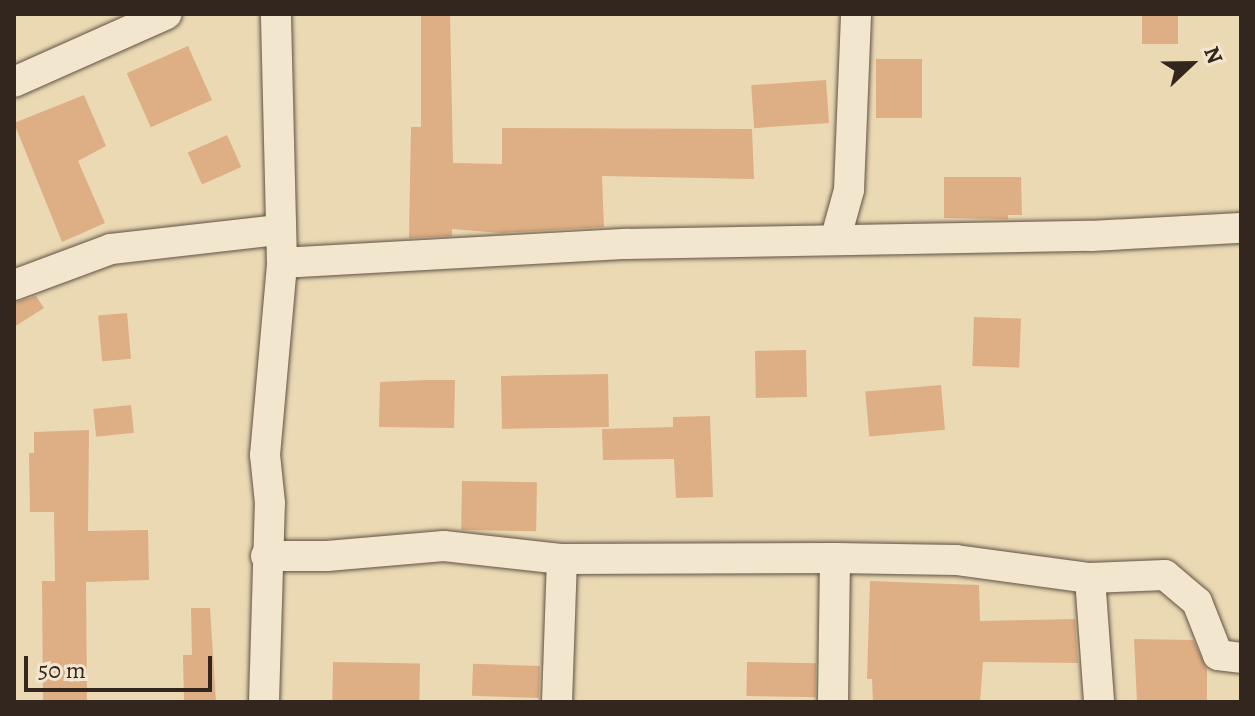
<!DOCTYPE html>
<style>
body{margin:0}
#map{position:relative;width:1255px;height:716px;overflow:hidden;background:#ebd9b4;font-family:Alegreya,serif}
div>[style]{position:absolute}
.building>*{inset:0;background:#deae84;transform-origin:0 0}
.roads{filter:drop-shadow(0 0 2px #615344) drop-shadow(0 0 2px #615344)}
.street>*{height:30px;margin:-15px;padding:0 15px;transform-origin:15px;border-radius:15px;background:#f2e6ce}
span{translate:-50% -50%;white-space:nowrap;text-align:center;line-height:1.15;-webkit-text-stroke:8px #f2e6ce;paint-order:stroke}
.frame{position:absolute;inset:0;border:16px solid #33261f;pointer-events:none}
.north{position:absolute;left:1151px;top:24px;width:80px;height:80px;-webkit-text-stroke:6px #f2e6ce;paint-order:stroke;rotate:68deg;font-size:22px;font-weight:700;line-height:32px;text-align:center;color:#33261f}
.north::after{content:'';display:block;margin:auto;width:28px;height:36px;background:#33261f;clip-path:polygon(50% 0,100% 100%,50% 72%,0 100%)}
.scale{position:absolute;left:24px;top:656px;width:188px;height:36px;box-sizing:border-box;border:4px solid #33261f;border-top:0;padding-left:10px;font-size:24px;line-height:28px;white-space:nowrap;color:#33261f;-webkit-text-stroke:6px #f2e6ce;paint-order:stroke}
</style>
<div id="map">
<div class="building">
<div style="clip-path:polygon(421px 14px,450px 14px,453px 163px,502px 164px,502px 128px,752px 129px,754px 179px,602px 176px,604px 227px,501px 233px,452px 229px,452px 236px,409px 238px,411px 127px,421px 127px)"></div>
<div style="left:1142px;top:14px;width:36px;height:30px"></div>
<div style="left:188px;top:46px;width:59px;height:67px;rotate:66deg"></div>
<div style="left:876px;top:59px;width:46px;height:59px"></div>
<div style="left:826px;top:80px;width:43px;height:75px;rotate:86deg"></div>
<div style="clip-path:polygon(84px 95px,106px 146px,78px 161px,105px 223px,62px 242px,14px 123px)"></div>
<div style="left:227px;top:135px;width:35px;height:43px;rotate:66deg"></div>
<div style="clip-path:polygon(944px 177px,1021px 177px,1022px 215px,1008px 215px,1008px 219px,944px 218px)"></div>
<div style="clip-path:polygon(36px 296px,44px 308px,14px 327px,14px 303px)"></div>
<div style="left:127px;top:313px;width:46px;height:29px;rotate:85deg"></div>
<div style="left:974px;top:317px;width:47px;height:49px;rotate:2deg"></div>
<div style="left:806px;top:350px;width:47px;height:51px;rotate:89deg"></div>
<div style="left:608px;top:374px;width:53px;height:107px;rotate:89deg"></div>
<div style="clip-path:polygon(428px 380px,455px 380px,454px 428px,379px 427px,380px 382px)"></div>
<div style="left:941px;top:385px;width:45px;height:76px;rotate:85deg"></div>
<div style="left:131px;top:405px;width:28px;height:38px;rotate:84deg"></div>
<div style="clip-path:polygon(710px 416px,713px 497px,676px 498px,674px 459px,603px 460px,602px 429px,673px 427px,673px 417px)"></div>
<div style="clip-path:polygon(89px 430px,88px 531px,148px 530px,149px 580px,86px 582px,87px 702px,43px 702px,42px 581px,55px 581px,54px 512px,30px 512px,29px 453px,34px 453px,34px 432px)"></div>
<div style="left:462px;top:481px;width:75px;height:49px;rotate:1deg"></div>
<div style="clip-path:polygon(870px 581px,979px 585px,980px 621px,1075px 619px,1078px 663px,983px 662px,980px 702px,873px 702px,872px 679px,867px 679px)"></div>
<div style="clip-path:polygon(191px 608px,210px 608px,216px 702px,184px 702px,183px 655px,192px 655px)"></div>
<div style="clip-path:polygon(1134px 639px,1193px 640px,1207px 669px,1207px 702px,1137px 702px)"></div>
<div style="left:333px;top:662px;width:87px;height:40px;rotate:1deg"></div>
<div style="left:747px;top:662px;width:69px;height:34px;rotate:1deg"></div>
<div style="left:540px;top:666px;width:32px;height:67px;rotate:92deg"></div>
</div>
<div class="roads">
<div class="street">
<div style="left:14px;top:82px;width:167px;rotate:-24deg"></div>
<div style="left:836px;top:237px;width:49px;rotate:-74.5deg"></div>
<div style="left:849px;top:190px;width:176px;rotate:-87.7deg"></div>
<div style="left:282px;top:263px;width:344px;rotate:-3.2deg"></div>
<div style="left:625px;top:244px;width:466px;rotate:-1deg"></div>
<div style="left:1091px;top:236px;width:150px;rotate:-3.1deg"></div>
<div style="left:14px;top:285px;width:103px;rotate:-20.4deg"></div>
<div style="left:111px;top:249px;width:169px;rotate:-6.5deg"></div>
<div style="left:266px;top:556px;width:61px"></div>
<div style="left:327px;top:556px;width:117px;rotate:-4.9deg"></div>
<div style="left:444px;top:546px;width:119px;rotate:6.3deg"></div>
<div style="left:562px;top:559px;width:273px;rotate:-0.2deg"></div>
<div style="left:1090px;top:578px;width:124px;rotate:85.8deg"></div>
<div style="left:264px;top:702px;width:199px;rotate:-88.3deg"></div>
<div style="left:270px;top:503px;width:48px;rotate:-95.9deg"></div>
<div style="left:265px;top:455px;width:193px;rotate:-84.9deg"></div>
<div style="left:282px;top:263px;width:249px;rotate:-91.4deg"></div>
<div style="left:557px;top:702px;width:143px;rotate:-88deg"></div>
<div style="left:833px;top:702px;width:144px;rotate:-89.2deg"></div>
<div style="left:835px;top:558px;width:121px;rotate:0.9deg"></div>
<div style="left:956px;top:560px;width:135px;rotate:7.7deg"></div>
<div style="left:1090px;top:578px;width:75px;rotate:-2.3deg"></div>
<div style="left:1165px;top:575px;width:42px;rotate:40.2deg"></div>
<div style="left:1197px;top:602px;width:57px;rotate:68.4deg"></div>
<div style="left:1218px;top:655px;width:23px;rotate:7deg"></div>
</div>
</div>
<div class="frame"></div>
<div class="north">N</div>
<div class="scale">50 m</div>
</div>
